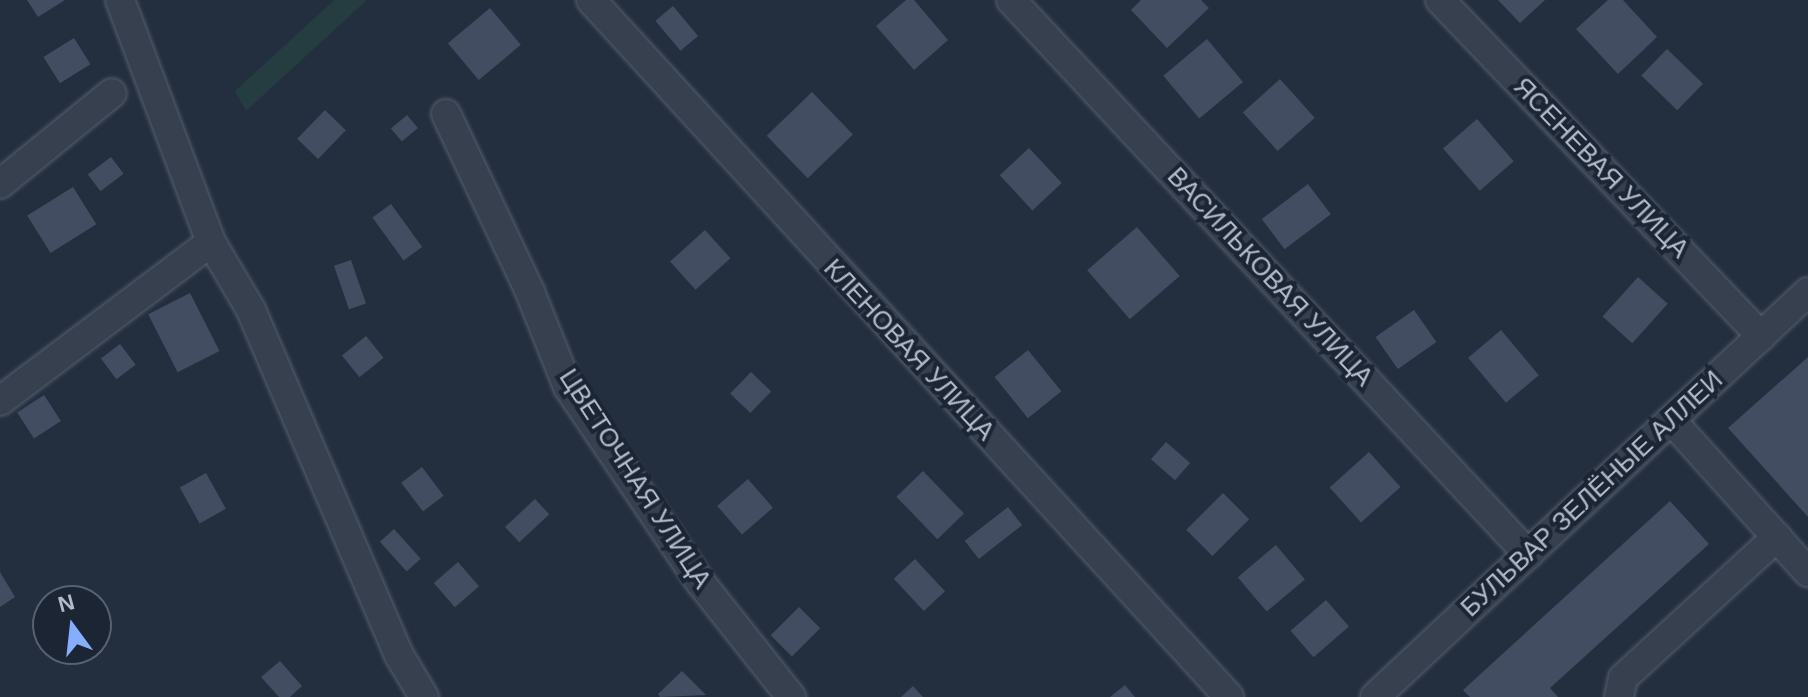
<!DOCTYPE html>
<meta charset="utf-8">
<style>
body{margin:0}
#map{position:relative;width:1808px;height:697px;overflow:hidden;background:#232e3f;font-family:Helvetica,sans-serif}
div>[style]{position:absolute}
.green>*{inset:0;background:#253c40}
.building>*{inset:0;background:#424d61;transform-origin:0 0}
.roads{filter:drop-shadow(0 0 2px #555e6d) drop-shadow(0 0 2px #555e6d)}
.minor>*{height:28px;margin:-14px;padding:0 14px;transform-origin:14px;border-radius:14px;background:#37404f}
span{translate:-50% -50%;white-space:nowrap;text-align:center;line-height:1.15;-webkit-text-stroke:8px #1c2534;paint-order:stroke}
.street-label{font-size:26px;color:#b3bbca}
.north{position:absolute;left:32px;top:585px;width:80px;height:80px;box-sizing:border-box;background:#1c2534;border:2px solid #586170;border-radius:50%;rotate:345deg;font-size:22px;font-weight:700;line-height:32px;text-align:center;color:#b3bbca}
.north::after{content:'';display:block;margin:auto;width:28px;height:36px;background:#85aefc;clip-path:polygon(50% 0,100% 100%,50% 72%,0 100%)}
</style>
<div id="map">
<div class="green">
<div style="clip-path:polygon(334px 0,367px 0,246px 111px,235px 91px)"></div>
</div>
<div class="building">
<div style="clip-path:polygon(27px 0,65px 0,38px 17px)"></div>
<div style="clip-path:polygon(906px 0,914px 0,948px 40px,914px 70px,876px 26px)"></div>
<div style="clip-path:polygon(1141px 0,1201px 0,1209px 8px,1167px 48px,1131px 10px)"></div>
<div style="clip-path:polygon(1498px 0,1545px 0,1520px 23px)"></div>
<div style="clip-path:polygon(1608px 0,1623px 0,1657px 37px,1618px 74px,1576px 29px)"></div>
<div style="left:673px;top:6px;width:39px;height:23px;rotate:50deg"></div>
<div style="left:490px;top:8px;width:48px;height:55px;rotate:50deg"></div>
<div style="left:74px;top:38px;width:31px;height:36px;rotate:58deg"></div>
<div style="left:1207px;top:39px;width:56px;height:57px;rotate:50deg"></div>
<div style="left:1667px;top:49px;width:50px;height:37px;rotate:44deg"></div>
<div style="left:1280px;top:79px;width:52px;height:50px;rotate:48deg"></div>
<div style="left:812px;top:92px;width:59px;height:63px;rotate:46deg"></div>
<div style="left:325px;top:110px;width:29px;height:40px;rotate:44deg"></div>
<div style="left:407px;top:115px;width:17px;height:21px;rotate:50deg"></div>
<div style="left:1477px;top:119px;width:56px;height:45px;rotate:49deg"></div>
<div style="left:1029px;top:148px;width:48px;height:40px;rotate:47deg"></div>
<div style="left:111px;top:157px;width:21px;height:29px;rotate:53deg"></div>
<div style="left:1308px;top:184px;width:38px;height:58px;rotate:53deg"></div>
<div style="left:73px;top:187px;width:44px;height:54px;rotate:58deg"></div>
<div style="left:391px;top:204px;width:53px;height:23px;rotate:54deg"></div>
<div style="left:1137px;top:227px;width:65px;height:66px;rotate:49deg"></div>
<div style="left:705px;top:230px;width:38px;height:47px;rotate:48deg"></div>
<div style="left:351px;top:260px;width:46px;height:18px;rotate:71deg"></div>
<div style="left:1638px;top:277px;width:40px;height:53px;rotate:42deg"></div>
<div style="left:190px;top:293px;width:65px;height:47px;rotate:63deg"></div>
<div style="left:1414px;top:310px;width:39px;height:47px;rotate:55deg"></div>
<div style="left:1501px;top:330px;width:59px;height:43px;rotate:50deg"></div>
<div style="left:366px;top:336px;width:28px;height:31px;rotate:51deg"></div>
<div style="left:120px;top:344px;width:26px;height:24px;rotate:53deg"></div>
<div style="left:1028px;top:350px;width:53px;height:43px;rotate:51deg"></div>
<div style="clip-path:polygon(1808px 357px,1808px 517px,1728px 428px)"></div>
<div style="left:751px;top:372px;width:28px;height:30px;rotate:44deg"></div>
<div style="left:44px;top:395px;width:31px;height:32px;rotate:57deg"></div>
<div style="left:1166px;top:442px;width:32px;height:23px;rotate:41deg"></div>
<div style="left:1369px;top:452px;width:47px;height:53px;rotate:48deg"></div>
<div style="left:422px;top:467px;width:36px;height:26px;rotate:53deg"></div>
<div style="left:923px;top:471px;width:59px;height:37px;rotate:46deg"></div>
<div style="left:206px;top:473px;width:41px;height:30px;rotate:61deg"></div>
<div style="left:748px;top:479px;width:38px;height:41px;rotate:49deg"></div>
<div style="left:1223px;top:493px;width:37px;height:52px;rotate:45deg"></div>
<div style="left:535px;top:499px;width:21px;height:41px;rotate:47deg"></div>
<div style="clip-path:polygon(1670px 501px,1709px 544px,1550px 688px,1558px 697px,1470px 697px,1463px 690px)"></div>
<div style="left:1008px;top:507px;width:23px;height:55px;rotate:52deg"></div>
<div style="left:394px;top:529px;width:40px;height:19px;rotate:48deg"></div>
<div style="left:1276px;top:545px;width:45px;height:50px;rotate:50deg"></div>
<div style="left:915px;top:559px;width:44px;height:29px;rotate:47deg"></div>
<div style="left:458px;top:562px;width:32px;height:32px;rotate:49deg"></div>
<div style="clip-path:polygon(0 572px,15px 597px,0 607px)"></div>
<div style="left:1326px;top:600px;width:35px;height:47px;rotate:49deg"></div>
<div style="left:799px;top:607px;width:30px;height:40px;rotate:45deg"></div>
<div style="clip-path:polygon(280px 661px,302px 686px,290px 697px,279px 697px,261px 677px)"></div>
<div style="clip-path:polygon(682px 671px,706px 695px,660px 697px,658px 694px)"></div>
<div style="clip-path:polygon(1125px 685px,1135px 697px,1110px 697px)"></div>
<div style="clip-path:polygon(913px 686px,923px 697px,901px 697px)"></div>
</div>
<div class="roads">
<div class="minor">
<div style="left:120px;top:0;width:259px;rotate:69.4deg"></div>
<div style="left:211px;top:242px;width:79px;rotate:59.5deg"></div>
<div style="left:251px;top:310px;width:375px;rotate:66.8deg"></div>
<div style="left:399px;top:655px;width:49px;rotate:59.2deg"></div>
<div style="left:591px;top:0;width:945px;rotate:47.53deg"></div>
<div style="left:1011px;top:0;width:758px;rotate:46.98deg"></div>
<div style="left:1440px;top:0;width:465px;rotate:46.3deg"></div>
<div style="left:446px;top:114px;width:197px;rotate:64.7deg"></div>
<div style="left:530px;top:292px;width:102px;rotate:68.2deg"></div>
<div style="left:568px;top:387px;width:235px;rotate:55.9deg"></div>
<div style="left:700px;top:582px;width:147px;rotate:51.6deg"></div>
<div style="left:0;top:184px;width:144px;rotate:-39.1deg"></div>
<div style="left:0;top:401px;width:264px;rotate:-37deg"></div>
<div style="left:1671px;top:420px;width:205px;rotate:48deg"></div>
<div style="left:1375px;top:697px;width:593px;rotate:-43.09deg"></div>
<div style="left:1619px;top:697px;width:19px;rotate:-78deg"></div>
<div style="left:1623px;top:678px;width:209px;rotate:-42.5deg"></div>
</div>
</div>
<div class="street-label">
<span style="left:1601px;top:168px;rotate:46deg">ЯСЕНЕВАЯ УЛИЦА</span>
<span style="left:1270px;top:277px;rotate:47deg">ВАСИЛЬКОВАЯ УЛИЦА</span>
<span style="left:909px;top:350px;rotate:47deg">КЛЕНОВАЯ УЛИЦА</span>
<span style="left:635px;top:479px;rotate:57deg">ЦВЕТОЧНАЯ УЛИЦА</span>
<span style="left:1592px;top:494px;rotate:-43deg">БУЛЬВАР ЗЕЛЁНЫЕ АЛЛЕИ</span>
</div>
<div class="north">N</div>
</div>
